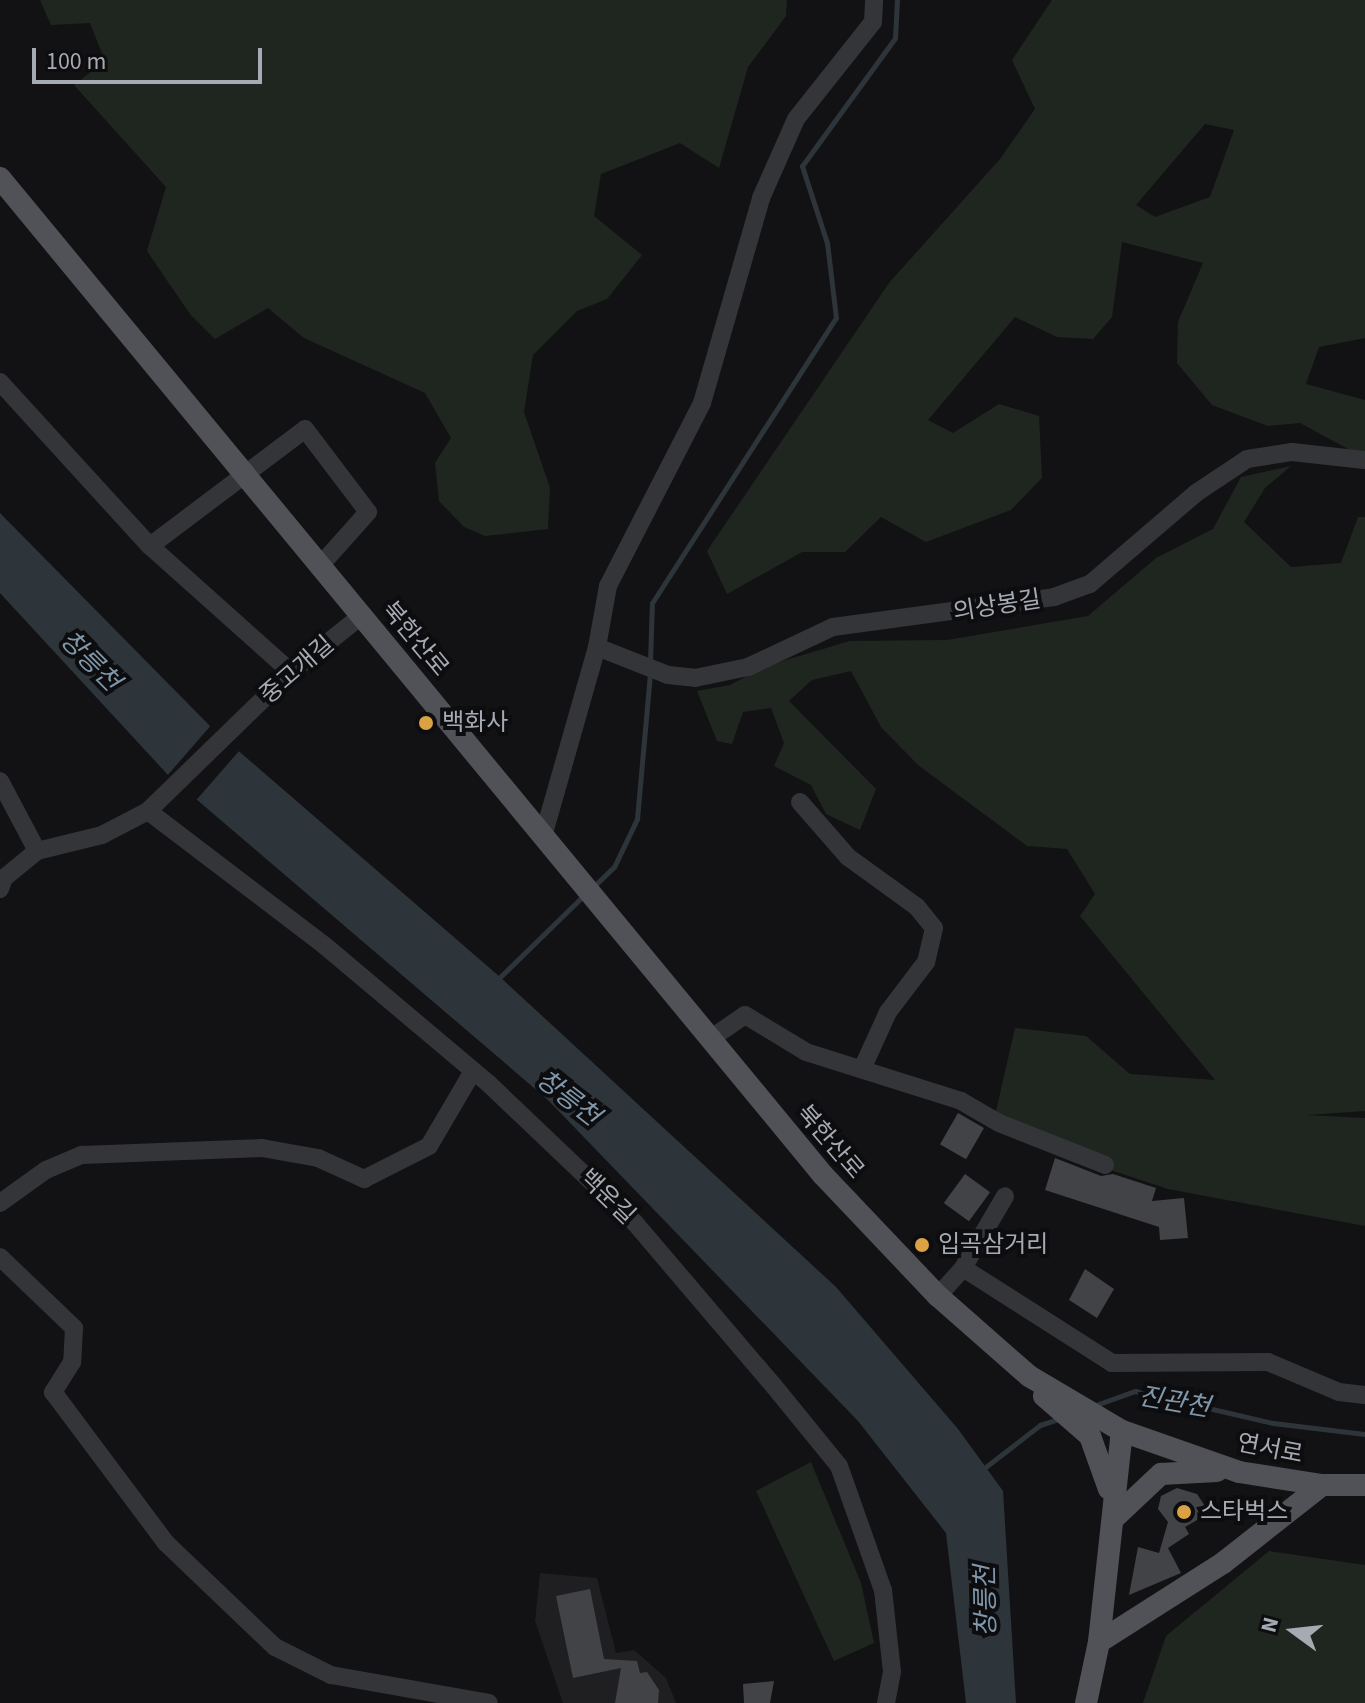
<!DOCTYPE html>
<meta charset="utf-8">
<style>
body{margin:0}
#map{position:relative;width:1365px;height:1703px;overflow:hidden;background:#121214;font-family:"Source Sans 3","Noto Sans KR",sans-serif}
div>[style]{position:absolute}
.built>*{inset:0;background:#1f1f21}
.green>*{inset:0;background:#1f2620}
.water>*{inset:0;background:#2d353b}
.pier>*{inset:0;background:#121214;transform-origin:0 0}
.stream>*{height:5px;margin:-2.5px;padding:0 2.5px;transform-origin:2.5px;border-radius:2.5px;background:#2d353b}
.building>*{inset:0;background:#414347;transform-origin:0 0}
.minor>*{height:18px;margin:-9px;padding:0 9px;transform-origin:9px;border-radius:9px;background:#343538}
.major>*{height:22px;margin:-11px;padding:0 11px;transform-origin:11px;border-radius:11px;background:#505257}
.dots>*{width:22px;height:22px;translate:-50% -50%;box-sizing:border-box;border:4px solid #0d0d0f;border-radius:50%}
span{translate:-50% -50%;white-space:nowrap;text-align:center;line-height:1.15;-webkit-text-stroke:8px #0d0d0f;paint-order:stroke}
.street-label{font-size:24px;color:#a6aab3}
.poi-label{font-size:24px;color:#a6aab3}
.left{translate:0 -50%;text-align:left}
.water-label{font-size:26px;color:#8098aa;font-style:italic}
.north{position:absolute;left:1253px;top:1591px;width:80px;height:80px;-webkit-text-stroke:6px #0d0d0f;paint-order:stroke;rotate:285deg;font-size:22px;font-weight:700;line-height:32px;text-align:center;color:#a6aab3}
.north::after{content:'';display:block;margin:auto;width:28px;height:36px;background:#a6aab3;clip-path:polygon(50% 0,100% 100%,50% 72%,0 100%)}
.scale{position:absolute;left:32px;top:48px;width:230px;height:36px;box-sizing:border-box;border:4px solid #a6aab3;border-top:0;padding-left:10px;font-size:24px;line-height:28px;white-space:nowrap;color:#a6aab3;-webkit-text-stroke:6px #0d0d0f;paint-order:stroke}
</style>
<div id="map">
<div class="built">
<div style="clip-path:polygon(540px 1573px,597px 1578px,616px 1653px,634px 1650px,666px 1678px,676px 1703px,563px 1703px,535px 1621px)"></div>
</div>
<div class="green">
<div style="clip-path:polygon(40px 0,787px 0,786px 16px,748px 67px,719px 168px,680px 143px,601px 174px,594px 216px,642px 255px,607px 299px,577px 311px,533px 355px,524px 412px,550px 488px,548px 529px,485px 536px,464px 527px,439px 501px,435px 463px,451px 438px,425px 393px,304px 338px,268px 308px,215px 339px,190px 314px,147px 251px,166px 187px,74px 85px,105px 61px,90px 23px,51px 25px)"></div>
<div style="clip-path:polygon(evenodd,1052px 0,1365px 0,1365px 338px,1319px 347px,1306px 384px,1365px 400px,1365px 458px,1300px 423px,1268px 426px,1212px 405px,1177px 363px,1178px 322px,1203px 263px,1122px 242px,1112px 317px,1093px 339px,1057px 337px,1015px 317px,928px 420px,953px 433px,999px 404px,1039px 416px,1042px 478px,1011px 510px,926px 542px,881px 517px,845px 552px,802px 552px,727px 594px,707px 551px,889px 283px,1000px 159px,1035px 109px,1012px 60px,1052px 0,1205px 124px,1234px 130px,1210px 197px,1155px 217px,1136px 205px,1205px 124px)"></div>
<div style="clip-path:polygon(1291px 466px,1265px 488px,1244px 522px,1291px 567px,1341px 563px,1358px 517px,1365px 517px,1365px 1111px,1307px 1115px,1365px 1118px,1365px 1226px,1168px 1189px,1002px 1134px,996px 1111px,1015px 1028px,1086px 1036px,1130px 1074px,1215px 1080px,1080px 916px,1095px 894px,1067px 849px,1027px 846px,918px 765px,881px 727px,851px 671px,812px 680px,789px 701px,876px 789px,860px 830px,826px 814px,811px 785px,774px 766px,784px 743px,771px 708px,743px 712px,732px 744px,717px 741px,697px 691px,730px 685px,769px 665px,850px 641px,947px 640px,1088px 616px,1156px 558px,1213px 529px,1241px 477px)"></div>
<div style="clip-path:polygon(811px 1462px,861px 1583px,874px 1643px,834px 1661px,756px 1491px)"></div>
<div style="clip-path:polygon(1269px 1551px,1365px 1565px,1365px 1703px,1143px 1703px,1166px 1636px)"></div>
</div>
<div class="water">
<div style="clip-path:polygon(0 513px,212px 728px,500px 977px,836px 1287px,958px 1429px,1003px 1491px,1016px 1703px,966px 1703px,946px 1533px,858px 1421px,547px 1099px,168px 775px,0 593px)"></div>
</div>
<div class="pier">
<div style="left:213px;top:723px;width:38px;height:73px;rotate:41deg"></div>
</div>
<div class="stream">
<div style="left:650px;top:662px;width:59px;rotate:-88.1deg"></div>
<div style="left:652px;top:603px;width:339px;rotate:-57.2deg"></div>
<div style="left:836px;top:318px;width:76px;rotate:-96.8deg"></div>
<div style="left:827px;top:243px;width:81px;rotate:-108deg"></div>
<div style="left:802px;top:166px;width:158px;rotate:-54deg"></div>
<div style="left:895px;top:38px;width:38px;rotate:-87deg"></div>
<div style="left:593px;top:887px;width:29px;rotate:-44deg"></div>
<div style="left:614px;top:867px;width:53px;rotate:-64.4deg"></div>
<div style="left:637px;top:819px;width:148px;rotate:-84.9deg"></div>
<div style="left:498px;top:979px;width:122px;rotate:-44.3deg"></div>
<div style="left:1093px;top:1406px;width:45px;rotate:-19.7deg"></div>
<div style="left:1135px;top:1391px;width:142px;rotate:13.1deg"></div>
<div style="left:1273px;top:1423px;width:93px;rotate:6.8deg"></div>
<div style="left:983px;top:1469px;width:72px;rotate:-37.7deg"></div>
<div style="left:1040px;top:1425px;width:22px;rotate:-18deg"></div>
</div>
<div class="building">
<div style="left:958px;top:1113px;width:30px;height:36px;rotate:30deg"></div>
<div style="clip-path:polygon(1055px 1158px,1101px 1176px,1113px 1174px,1156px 1188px,1152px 1201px,1184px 1198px,1188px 1238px,1160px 1240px,1159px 1227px,1045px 1190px)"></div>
<div style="left:965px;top:1174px;width:31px;height:36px;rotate:36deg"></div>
<div style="clip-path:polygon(1085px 1269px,1114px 1289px,1097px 1318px,1069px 1300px)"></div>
<div style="clip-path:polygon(1177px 1488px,1197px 1494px,1207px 1509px,1206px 1515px,1185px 1527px,1189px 1534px,1168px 1548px,1181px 1573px,1129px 1595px,1138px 1547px,1159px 1553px,1168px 1522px,1158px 1509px,1161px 1496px)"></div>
<div style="clip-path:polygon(590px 1589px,604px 1659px,637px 1661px,640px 1673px,647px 1672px,659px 1690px,658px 1703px,615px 1703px,621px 1668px,573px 1678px,556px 1596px)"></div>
<div style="clip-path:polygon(774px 1681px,770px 1703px,744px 1703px,743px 1684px)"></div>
</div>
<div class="minor">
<div style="left:0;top:382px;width:222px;rotate:47.6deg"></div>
<div style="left:150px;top:546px;width:189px;rotate:41.8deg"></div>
<div style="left:150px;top:546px;width:194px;rotate:-37deg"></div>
<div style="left:305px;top:429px;width:104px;rotate:52.8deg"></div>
<div style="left:368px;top:512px;width:74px;rotate:131.7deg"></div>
<div style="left:597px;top:647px;width:76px;rotate:21.5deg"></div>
<div style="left:668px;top:675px;width:27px;rotate:6deg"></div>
<div style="left:695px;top:678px;width:54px;rotate:-11.7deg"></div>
<div style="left:748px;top:667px;width:94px;rotate:-25.2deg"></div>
<div style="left:833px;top:627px;width:223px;rotate:-7.7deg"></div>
<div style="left:1054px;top:597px;width:38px;rotate:-20deg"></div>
<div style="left:1090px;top:584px;width:140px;rotate:-40.6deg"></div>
<div style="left:1196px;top:493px;width:61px;rotate:-33.7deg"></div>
<div style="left:1247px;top:459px;width:46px;rotate:-8.8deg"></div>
<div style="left:1292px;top:452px;width:73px;rotate:6.3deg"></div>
<div style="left:0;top:781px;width:79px;rotate:62.1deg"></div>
<div style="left:800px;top:802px;width:73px;rotate:48.9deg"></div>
<div style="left:848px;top:857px;width:85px;rotate:35.9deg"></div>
<div style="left:917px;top:907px;width:27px;rotate:51deg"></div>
<div style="left:934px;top:928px;width:35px;rotate:103deg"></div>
<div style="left:926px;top:962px;width:63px;rotate:127.2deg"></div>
<div style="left:888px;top:1012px;width:63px;rotate:114.5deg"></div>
<div style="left:148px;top:811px;width:221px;rotate:37.3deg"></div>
<div style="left:324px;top:945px;width:216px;rotate:40.1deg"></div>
<div style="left:489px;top:1084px;width:202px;rotate:43.6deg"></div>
<div style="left:635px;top:1223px;width:213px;rotate:49.6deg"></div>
<div style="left:773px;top:1385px;width:104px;rotate:50.8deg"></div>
<div style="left:839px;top:1466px;width:132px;rotate:70.5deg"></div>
<div style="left:883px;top:1590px;width:82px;rotate:83.7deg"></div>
<div style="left:892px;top:1672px;width:32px;rotate:101deg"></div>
<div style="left:544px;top:833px;width:193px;rotate:-74.1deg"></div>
<div style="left:597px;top:647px;width:62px;rotate:-79.8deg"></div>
<div style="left:608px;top:586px;width:206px;rotate:-62.8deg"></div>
<div style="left:702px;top:403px;width:213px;rotate:-73.9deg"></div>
<div style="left:761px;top:198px;width:86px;rotate:-66.1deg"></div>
<div style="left:796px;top:119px;width:124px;rotate:-51.6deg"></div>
<div style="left:873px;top:22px;width:22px;rotate:-87deg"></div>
<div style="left:0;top:889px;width:12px;rotate:-70deg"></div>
<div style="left:4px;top:878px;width:43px;rotate:-39.3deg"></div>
<div style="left:37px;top:851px;width:67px;rotate:-13.8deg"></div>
<div style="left:102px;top:835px;width:52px;rotate:-27.6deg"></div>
<div style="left:148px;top:811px;width:199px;rotate:-44.2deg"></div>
<div style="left:291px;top:672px;width:90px;rotate:-38.7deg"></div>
<div style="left:710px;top:1039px;width:42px;rotate:-34.4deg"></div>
<div style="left:745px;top:1015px;width:71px;rotate:31.2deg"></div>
<div style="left:806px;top:1052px;width:163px;rotate:17.5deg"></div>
<div style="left:961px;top:1101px;width:44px;rotate:30.1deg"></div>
<div style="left:999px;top:1123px;width:114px;rotate:21.6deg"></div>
<div style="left:0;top:1203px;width:57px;rotate:-35.7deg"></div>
<div style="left:46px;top:1170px;width:39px;rotate:-23deg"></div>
<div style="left:82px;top:1155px;width:180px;rotate:-2.2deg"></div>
<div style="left:262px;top:1148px;width:57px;rotate:10.1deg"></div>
<div style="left:318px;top:1158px;width:51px;rotate:24.5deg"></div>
<div style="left:364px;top:1179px;width:73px;rotate:-26.9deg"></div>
<div style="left:429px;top:1146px;width:87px;rotate:-59.6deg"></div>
<div style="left:0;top:1257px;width:103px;rotate:43.8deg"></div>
<div style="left:74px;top:1328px;width:34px;rotate:93deg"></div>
<div style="left:72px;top:1362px;width:36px;rotate:122deg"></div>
<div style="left:53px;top:1392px;width:189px;rotate:53.2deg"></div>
<div style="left:166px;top:1543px;width:151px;rotate:43.7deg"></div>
<div style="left:275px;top:1647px;width:63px;rotate:26.6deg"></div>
<div style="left:331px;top:1675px;width:160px;rotate:10deg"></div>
<div style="left:963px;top:1268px;width:83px;rotate:-59.7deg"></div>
<div style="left:938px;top:1296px;width:38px;rotate:-48deg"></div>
<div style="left:963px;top:1268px;width:177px;rotate:32.5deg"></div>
<div style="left:1112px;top:1363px;width:156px;rotate:-0.4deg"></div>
<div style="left:1268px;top:1362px;width:77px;rotate:22.9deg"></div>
<div style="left:1339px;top:1392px;width:26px;rotate:7deg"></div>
</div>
<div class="major">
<div style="left:0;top:178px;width:1293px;rotate:50.46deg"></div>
<div style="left:823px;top:1175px;width:167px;rotate:46.5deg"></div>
<div style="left:938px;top:1296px;width:121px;rotate:41.3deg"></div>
<div style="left:1029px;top:1376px;width:108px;rotate:30.6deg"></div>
<div style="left:1122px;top:1431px;width:124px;rotate:19.3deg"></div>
<div style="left:1239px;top:1472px;width:84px;rotate:8.9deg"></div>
<div style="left:1322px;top:1485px;width:43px"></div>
<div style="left:1044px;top:1396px;width:61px;rotate:41deg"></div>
<div style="left:1090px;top:1436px;width:56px;rotate:70.3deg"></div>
<div style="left:1113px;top:1519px;width:66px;rotate:-43.2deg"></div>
<div style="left:1161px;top:1474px;width:56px;rotate:-3.1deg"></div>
<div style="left:1099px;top:1642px;width:147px;rotate:-32.5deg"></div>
<div style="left:1223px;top:1563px;width:126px;rotate:-38.2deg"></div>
<div style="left:1086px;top:1703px;width:62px;rotate:-78deg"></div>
<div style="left:1099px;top:1642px;width:212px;rotate:-83.8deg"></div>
</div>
<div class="dots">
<div style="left:426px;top:723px;background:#dba243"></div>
<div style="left:922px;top:1245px;background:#dba243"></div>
<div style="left:1184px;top:1512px;background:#dba243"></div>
</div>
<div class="street-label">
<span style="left:997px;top:606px;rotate:-9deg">의상봉길</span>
<span style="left:415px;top:639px;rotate:50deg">북한산로</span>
<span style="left:297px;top:670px;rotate:-41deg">중고개길</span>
<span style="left:830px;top:1142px;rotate:49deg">북한산로</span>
<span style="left:607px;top:1197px;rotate:44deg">백운길</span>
<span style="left:1270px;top:1449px;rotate:11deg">연서로</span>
</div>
<div class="poi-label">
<span class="left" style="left:442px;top:723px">백화사</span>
<span class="left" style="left:938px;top:1245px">입곡삼거리</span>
<span class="left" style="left:1200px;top:1512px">스타벅스</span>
</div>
<div class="water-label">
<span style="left:90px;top:661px;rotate:45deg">창릉천</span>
<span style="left:568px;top:1098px;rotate:38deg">창릉천</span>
<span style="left:1174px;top:1402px;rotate:10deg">진관천</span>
<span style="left:986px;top:1601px;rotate:-91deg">창릉천</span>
</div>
<div class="north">N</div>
<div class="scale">100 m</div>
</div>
